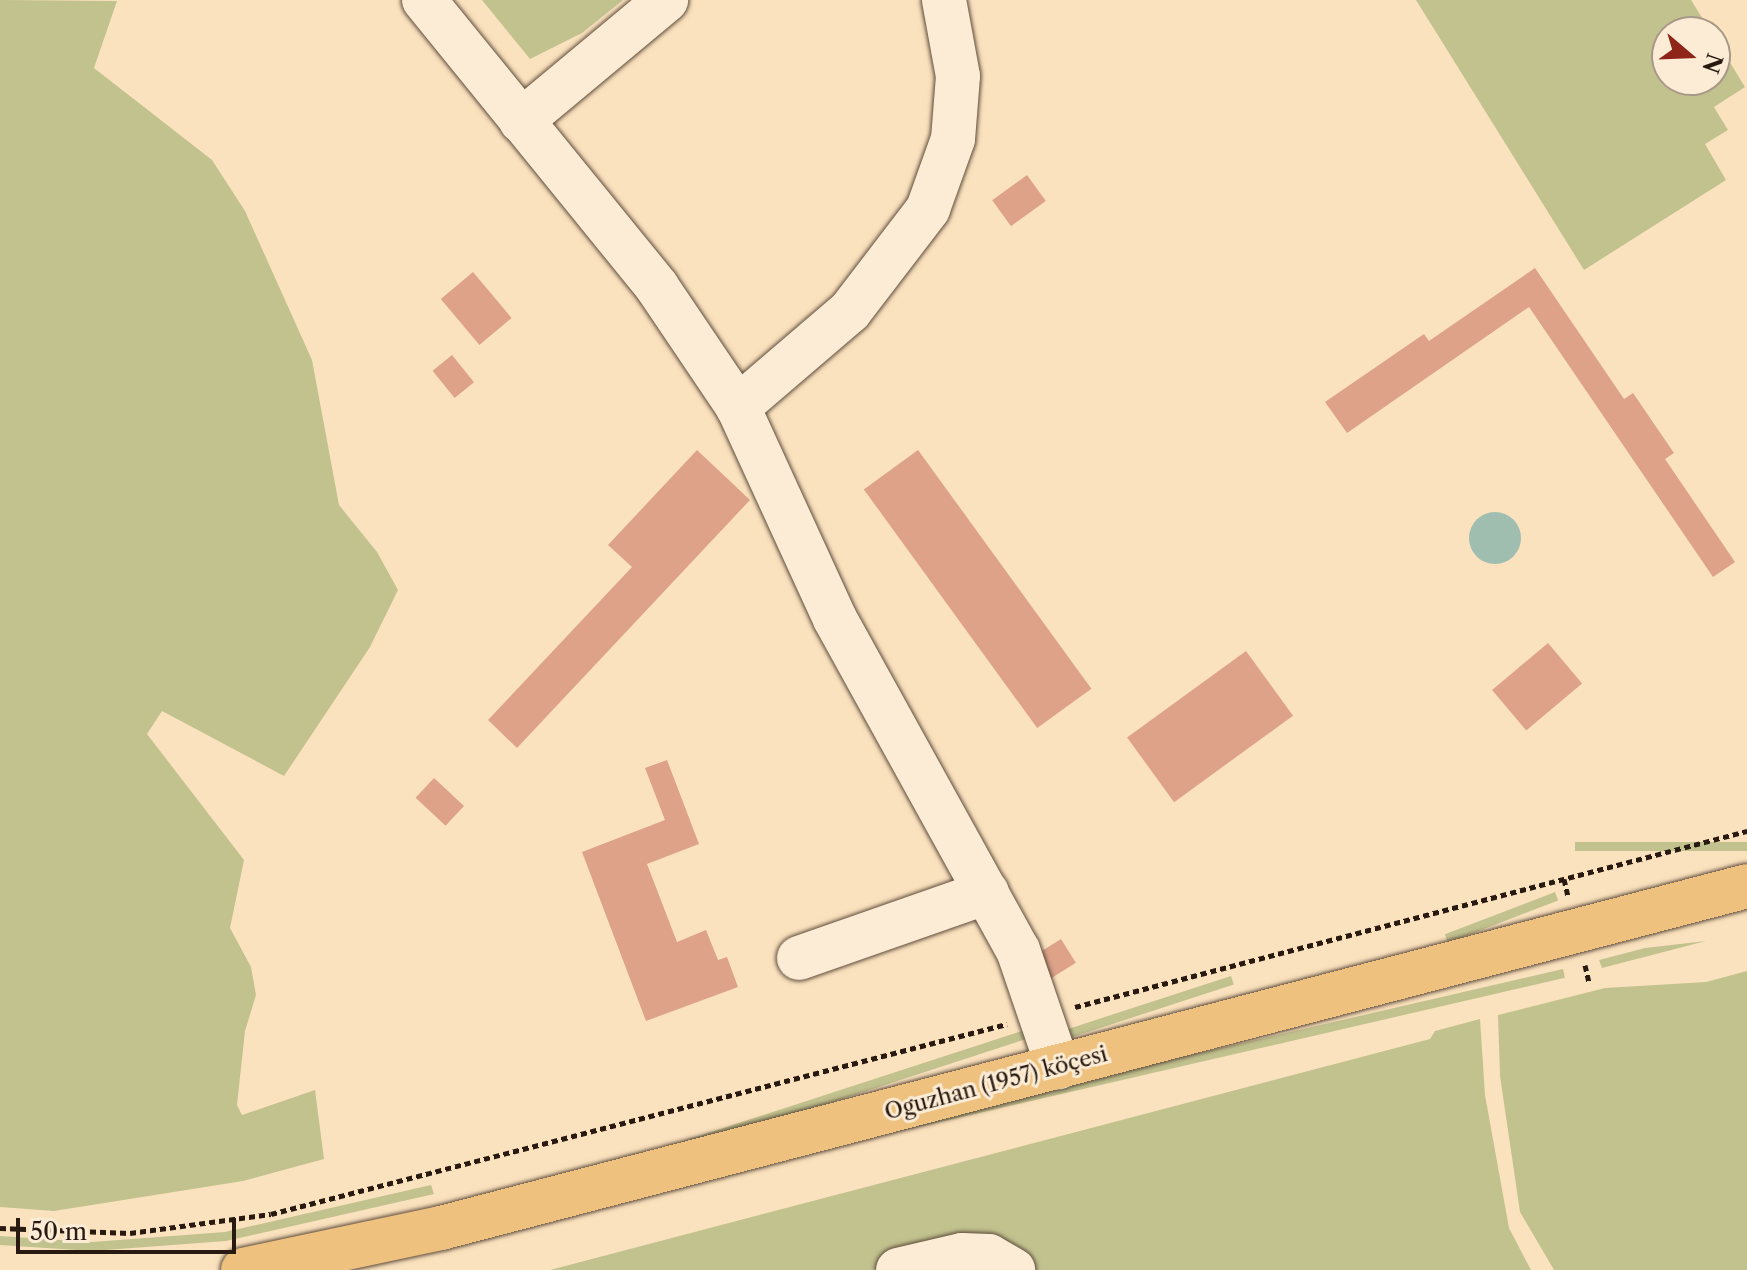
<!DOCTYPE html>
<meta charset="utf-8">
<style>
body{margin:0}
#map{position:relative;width:1747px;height:1270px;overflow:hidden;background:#fbe2be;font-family:"Libre Caslon Text",serif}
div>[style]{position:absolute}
.green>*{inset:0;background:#c2c28f;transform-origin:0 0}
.water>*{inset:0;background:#9fbeb0}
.round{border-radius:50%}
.building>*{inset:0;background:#dea289;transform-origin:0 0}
.path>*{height:5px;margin-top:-2.5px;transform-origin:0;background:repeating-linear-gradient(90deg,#291a11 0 6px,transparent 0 10px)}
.roads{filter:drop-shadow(0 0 2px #5e4c3c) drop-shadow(0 0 2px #5e4c3c)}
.minor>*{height:44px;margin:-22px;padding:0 22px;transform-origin:22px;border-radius:22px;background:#fcecd5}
.major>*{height:44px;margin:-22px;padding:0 22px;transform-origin:22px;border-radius:22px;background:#eec17f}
span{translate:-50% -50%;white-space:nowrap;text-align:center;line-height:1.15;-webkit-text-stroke:6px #fcecd5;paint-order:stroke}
.street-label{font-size:22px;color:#291a11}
.north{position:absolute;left:1651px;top:16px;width:80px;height:80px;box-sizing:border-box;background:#fcecd5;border:2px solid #a89887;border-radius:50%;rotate:109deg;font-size:22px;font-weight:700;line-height:32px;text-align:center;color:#291a11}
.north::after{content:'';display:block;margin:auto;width:28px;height:36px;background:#8f2418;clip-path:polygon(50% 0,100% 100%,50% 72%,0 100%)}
.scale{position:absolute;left:16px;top:1218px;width:220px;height:36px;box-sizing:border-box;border:4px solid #291a11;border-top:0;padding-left:10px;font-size:24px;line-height:28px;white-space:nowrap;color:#291a11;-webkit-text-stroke:6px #fcecd5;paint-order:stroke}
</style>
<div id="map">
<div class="green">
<div style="clip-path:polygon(0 0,117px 1px,94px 68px,212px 160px,245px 211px,312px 360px,339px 505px,377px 552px,398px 590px,370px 647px,284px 776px,162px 711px,147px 734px,244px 860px,230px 928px,251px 967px,256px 995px,245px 1031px,237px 1105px,242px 1115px,315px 1090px,324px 1159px,243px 1181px,54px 1211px,0 1207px)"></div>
<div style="clip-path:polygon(482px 0,623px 0,582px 33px,530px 59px)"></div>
<div style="clip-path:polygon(1416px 0,1691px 0,1711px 32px,1667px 32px,1667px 80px,1715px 80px,1715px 38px,1745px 87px,1714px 107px,1728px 130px,1705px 144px,1726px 180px,1584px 270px)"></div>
<div style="left:1747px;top:842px;width:9px;height:172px;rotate:90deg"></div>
<div style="left:1555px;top:892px;width:9px;height:118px;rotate:69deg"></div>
<div style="clip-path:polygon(1706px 941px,1602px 968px,1599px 960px,1645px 948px)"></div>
<div style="left:1563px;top:969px;width:9px;height:1191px;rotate:77deg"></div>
<div style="clip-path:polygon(1747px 971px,1747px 1270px,1554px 1270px,1520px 1212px,1500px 1076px,1498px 1015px,1605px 988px,1706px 982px)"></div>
<div style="left:1231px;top:976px;width:9px;height:176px;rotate:72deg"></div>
<div style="clip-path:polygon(1480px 1019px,1485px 1095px,1509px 1228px,1531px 1270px,1026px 1270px,935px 1254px,872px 1270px,550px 1270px,1430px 1039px,1435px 1031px)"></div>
<div style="left:1028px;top:1029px;width:9px;height:583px;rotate:72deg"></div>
<div style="clip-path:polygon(431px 1185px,434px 1194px,226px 1241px,92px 1251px,0 1245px,0 1236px,92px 1242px,225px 1232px)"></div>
</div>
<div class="water">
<div class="round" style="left:1469px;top:512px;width:52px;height:52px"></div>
</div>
<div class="building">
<div style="left:1027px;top:175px;width:32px;height:43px;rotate:54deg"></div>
<div style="clip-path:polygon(1535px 268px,1624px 399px,1633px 393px,1674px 453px,1665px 459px,1735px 562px,1713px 577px,1529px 307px,1347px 433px,1325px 402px,1424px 334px,1429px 341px)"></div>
<div style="left:473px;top:272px;width:60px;height:42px;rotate:50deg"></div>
<div style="left:452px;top:355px;width:35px;height:25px;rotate:51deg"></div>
<div style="clip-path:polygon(697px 450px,750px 500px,517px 748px,488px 720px,632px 567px,608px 545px)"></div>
<div style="left:918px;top:450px;width:295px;height:67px;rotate:54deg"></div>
<div style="left:1548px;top:643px;width:53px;height:73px;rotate:50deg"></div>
<div style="left:1246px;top:651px;width:80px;height:147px;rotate:54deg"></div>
<div style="clip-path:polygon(667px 760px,699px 844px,647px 864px,677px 942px,706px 930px,718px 960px,727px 957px,738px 987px,646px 1021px,582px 852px,665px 820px,645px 768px)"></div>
<div style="left:434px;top:778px;width:41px;height:27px;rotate:43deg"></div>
<div style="left:1061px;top:939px;width:28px;height:30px;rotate:58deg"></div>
</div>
<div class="path">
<div style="left:1564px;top:879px;width:18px;rotate:77deg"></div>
<div style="left:1585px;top:965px;width:17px;rotate:77deg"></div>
<div style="left:1075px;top:1007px;width:695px;rotate:-14.68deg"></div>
<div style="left:0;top:1228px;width:130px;rotate:2.2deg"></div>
<div style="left:130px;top:1233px;width:142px;rotate:-7.7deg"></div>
<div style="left:271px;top:1214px;width:760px;rotate:-14.48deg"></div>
</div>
<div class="roads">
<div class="minor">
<div style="left:424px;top:0;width:370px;rotate:50.9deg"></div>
<div style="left:657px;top:287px;width:145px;rotate:56deg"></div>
<div style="left:944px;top:0;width:77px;rotate:79.6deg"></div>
<div style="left:958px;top:76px;width:63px;rotate:94.5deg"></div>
<div style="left:953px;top:139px;width:74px;rotate:109.7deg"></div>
<div style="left:928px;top:209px;width:128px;rotate:127.4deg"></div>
<div style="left:850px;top:311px;width:148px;rotate:139.4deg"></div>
<div style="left:738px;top:407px;width:233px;rotate:65.4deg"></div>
<div style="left:835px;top:619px;width:378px;rotate:61.1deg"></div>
<div style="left:1018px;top:950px;width:124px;rotate:71.1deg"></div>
<div style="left:521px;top:121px;width:189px;rotate:-39.8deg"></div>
<div style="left:799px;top:958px;width:199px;rotate:-19.3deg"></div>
<div style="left:898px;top:1270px;width:66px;rotate:-13.2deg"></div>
<div style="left:962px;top:1255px;width:27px;rotate:2deg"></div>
<div style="left:989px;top:1256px;width:28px;rotate:30deg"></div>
</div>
<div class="major">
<div style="left:243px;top:1270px;width:202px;rotate:-12deg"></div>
<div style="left:441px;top:1228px;width:1350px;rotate:-14.67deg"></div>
</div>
</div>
<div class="street-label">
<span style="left:996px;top:1083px;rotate:-15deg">Oguzhan (1957) köçesi</span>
</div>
<div class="north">N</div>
<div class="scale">50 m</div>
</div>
